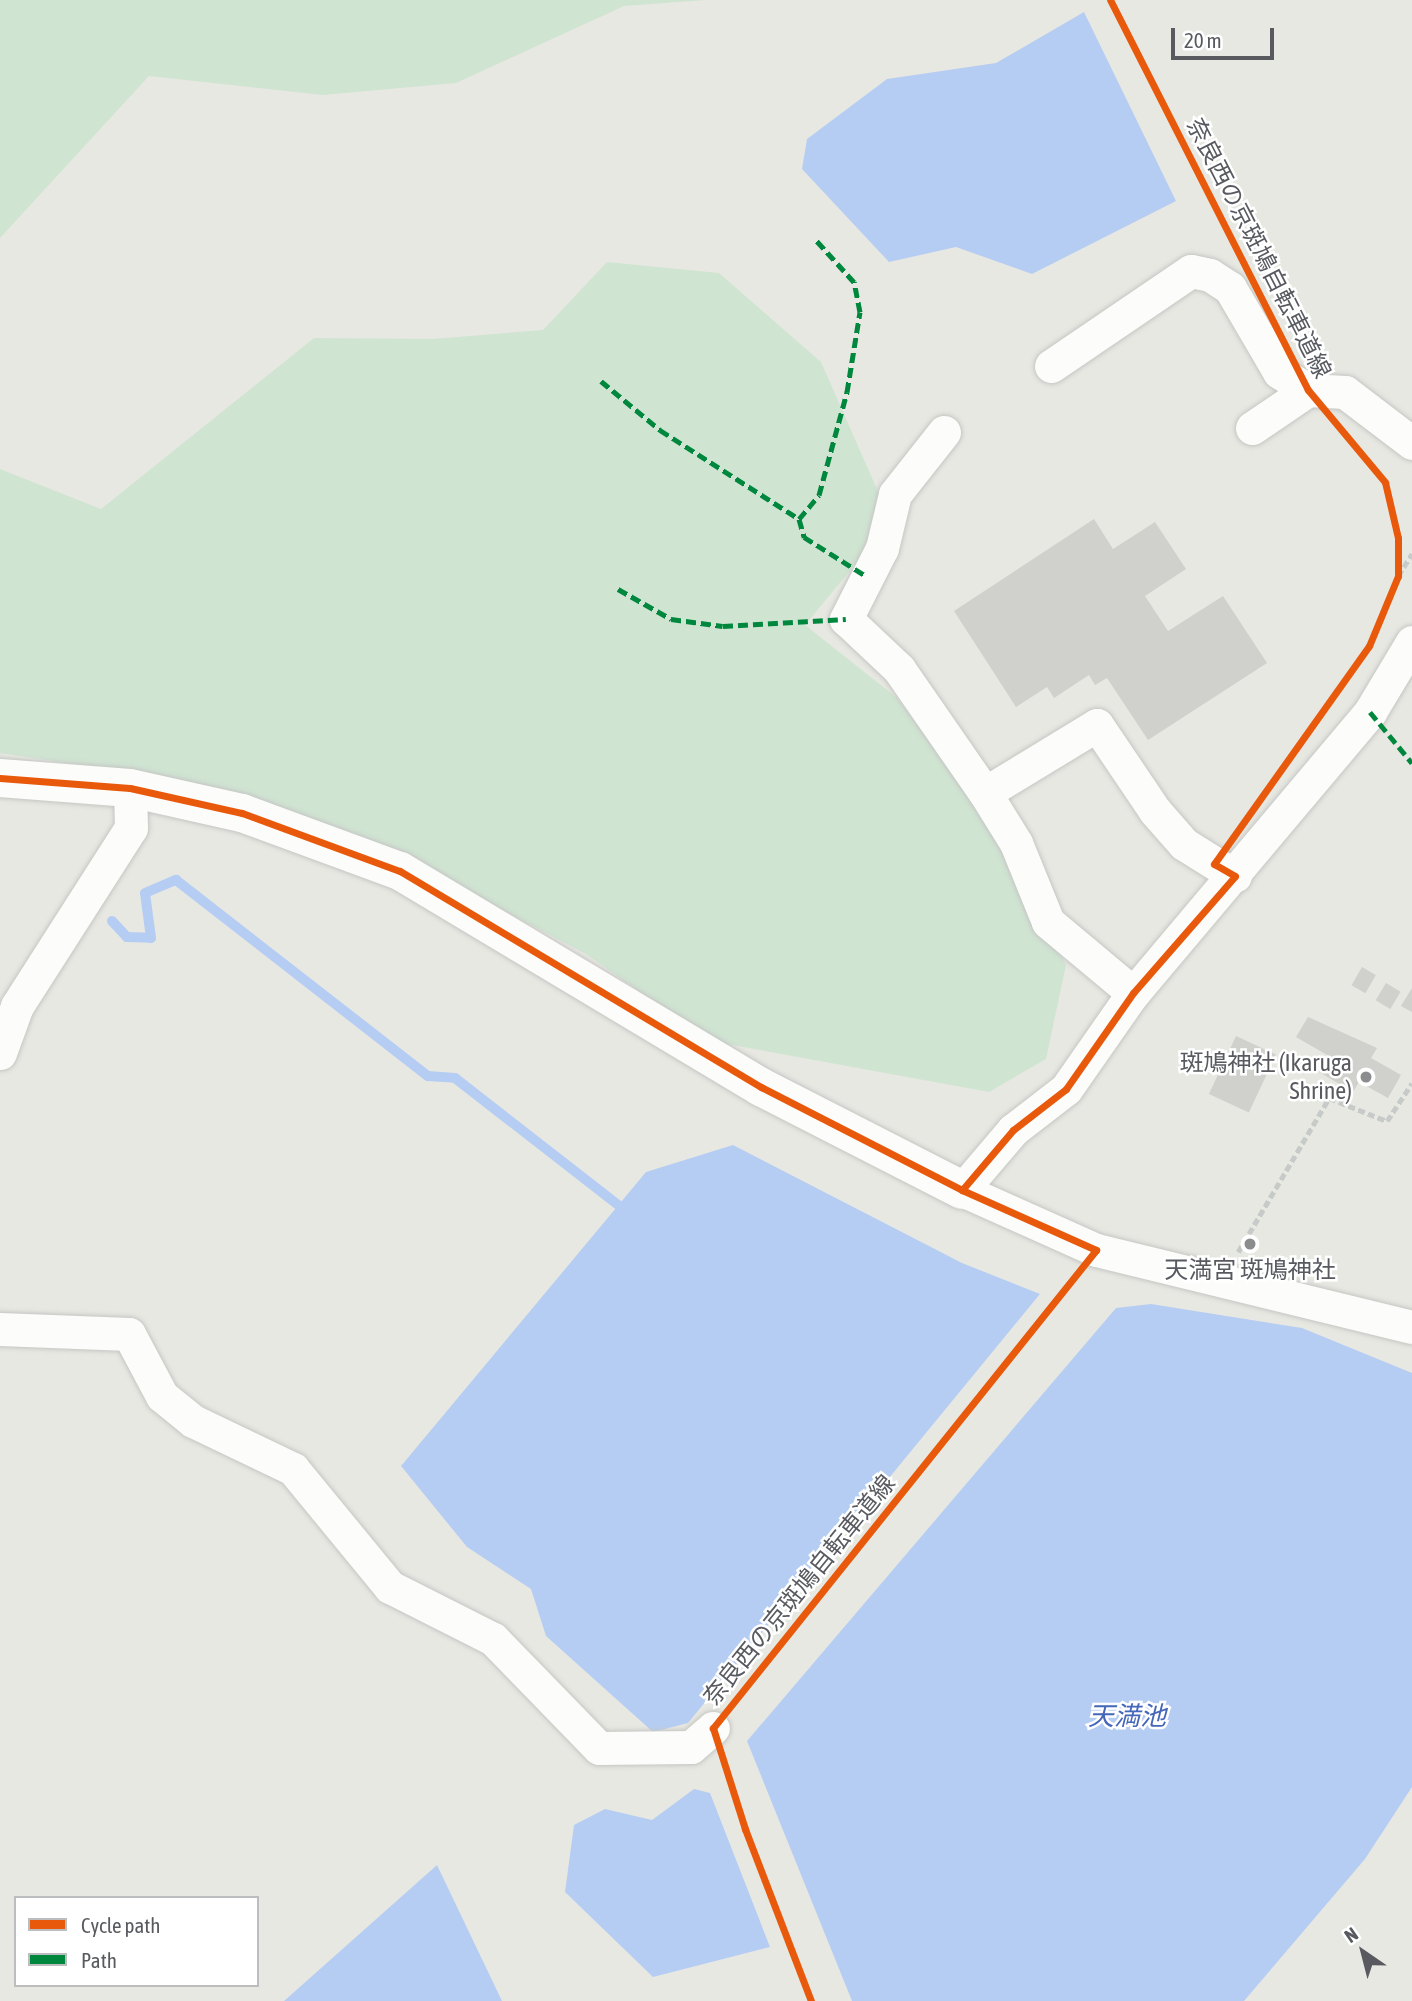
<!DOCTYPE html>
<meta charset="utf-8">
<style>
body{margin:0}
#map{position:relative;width:1412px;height:2001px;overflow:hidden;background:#e8e8e2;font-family:"Asap Condensed","Noto Sans JP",sans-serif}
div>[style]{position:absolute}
.green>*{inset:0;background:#d0e4d2}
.water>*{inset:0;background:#b6cdf3}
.stream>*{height:10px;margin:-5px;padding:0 5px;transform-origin:5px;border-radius:5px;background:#b6cdf3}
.building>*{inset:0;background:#d0d0cc;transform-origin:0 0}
.path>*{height:4.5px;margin-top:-2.25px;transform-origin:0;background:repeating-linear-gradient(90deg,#c6cac8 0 7px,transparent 0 10.5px)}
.roads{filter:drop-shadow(0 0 2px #c5c6c4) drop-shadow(0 0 2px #c5c6c4)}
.minor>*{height:33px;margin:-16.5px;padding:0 16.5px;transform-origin:16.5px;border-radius:16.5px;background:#fcfcfb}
.tertiary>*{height:38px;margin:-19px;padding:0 19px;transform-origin:19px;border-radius:19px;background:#fcfcfb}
.quiet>*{height:5px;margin-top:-2.5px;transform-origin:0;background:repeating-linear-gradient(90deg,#00873e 0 10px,transparent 0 15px)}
.cycleway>*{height:7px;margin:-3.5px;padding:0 3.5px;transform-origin:3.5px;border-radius:3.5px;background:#e8590c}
.dots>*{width:19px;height:19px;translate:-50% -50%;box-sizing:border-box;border:4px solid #fff;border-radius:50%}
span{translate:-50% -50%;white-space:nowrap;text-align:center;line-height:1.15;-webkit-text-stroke:5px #fff;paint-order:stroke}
.street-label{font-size:24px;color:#585a60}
.poi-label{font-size:24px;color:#585a60}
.right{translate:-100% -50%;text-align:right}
.water-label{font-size:26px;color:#4567ba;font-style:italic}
.legend{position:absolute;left:14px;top:1896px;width:245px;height:91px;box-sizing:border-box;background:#fff;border:2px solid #bcbdbf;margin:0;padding:9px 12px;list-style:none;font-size:21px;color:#585a60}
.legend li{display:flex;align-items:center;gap:14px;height:35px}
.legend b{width:35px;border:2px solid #bcbdbf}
.north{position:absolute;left:1328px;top:1917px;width:70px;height:70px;-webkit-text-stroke:5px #fff;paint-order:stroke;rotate:325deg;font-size:19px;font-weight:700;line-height:28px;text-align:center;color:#585a60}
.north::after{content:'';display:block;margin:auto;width:24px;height:32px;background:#585a60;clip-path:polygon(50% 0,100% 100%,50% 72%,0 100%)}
.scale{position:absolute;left:1171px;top:28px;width:103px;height:32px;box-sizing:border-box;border:4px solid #585a60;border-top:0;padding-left:9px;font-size:21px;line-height:24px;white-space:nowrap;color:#585a60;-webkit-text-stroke:5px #fff;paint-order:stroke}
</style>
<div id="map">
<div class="green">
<div style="clip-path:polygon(0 0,706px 0,624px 6px,456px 83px,323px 95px,149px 76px,0 238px)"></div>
<div style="clip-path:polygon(607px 262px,719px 273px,821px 362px,891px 521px,805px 625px,896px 697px,999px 831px,1066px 965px,1046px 1059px,989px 1092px,710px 1041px,586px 954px,364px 837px,181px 780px,0 753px,0 469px,101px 509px,314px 338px,432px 339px,543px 330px)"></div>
</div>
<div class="water">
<div style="clip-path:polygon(1084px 12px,1176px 201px,1032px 274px,956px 247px,889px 262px,802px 169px,807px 139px,887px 79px,996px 63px)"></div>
<div style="clip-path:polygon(733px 1145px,962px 1263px,1040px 1294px,688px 1723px,653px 1732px,546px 1636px,531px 1589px,467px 1547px,401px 1466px,646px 1172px)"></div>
<div style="clip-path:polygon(1151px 1304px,1302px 1328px,1412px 1373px,1412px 1787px,1365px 1859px,1244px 2001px,852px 2001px,747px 1741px,1116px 1308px)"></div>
<div style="clip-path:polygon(694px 1789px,710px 1793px,770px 1947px,653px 1977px,565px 1892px,574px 1825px,605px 1809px,652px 1820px)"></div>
<div style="clip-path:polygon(437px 1865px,502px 2001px,284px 2001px)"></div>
</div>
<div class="stream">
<div style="left:112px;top:921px;width:22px;rotate:47deg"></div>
<div style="left:127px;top:937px;width:24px;rotate:2deg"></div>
<div style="left:151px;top:938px;width:45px;rotate:-97.6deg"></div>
<div style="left:145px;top:893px;width:34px;rotate:-23deg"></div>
<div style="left:176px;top:880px;width:319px;rotate:37.9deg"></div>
<div style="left:428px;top:1076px;width:27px;rotate:4deg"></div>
<div style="left:455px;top:1078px;width:207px;rotate:37.9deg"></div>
</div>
<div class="building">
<div style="clip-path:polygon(1094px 519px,1113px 549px,1155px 522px,1186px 569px,1145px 596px,1168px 631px,1223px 596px,1267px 663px,1148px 740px,1107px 678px,1095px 685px,1089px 675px,1054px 698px,1047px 687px,1016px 707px,954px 611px)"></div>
<div style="left:1362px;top:967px;width:16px;height:21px;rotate:30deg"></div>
<div style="left:1386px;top:983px;width:17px;height:20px;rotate:31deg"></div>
<div style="clip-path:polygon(1412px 988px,1412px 1012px,1401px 1006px)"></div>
<div style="clip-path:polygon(1308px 1017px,1377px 1048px,1371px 1058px,1401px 1075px,1388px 1098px,1359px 1082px,1353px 1092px,1319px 1072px,1329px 1056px,1296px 1037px)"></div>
<div style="left:1236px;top:1036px;width:44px;height:64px;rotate:25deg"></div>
</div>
<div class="path">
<div style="left:1398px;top:576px;width:26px;rotate:-58deg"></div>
<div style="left:1238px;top:1252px;width:179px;rotate:-59.4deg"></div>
<div style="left:1329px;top:1098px;width:62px;rotate:21.6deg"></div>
<div style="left:1387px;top:1121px;width:45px;rotate:-56.7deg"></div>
</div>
<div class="roads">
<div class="minor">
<div style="left:1051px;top:366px;width:169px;rotate:-34.2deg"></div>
<div style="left:1191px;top:271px;width:19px;rotate:12deg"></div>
<div style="left:1210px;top:275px;width:24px;rotate:33deg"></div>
<div style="left:1230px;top:288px;width:97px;rotate:59.7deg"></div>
<div style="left:1279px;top:372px;width:34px;rotate:32deg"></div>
<div style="left:1252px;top:428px;width:68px;rotate:-34.2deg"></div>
<div style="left:1308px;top:390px;width:37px;rotate:3deg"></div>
<div style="left:1345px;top:392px;width:84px;rotate:37.3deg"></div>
<div style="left:944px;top:432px;width:79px;rotate:128.3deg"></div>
<div style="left:895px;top:494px;width:56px;rotate:103.5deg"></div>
<div style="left:882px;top:548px;width:80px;rotate:116.9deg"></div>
<div style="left:846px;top:619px;width:73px;rotate:43.3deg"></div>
<div style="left:899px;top:669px;width:151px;rotate:55.3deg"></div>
<div style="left:985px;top:793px;width:131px;rotate:-31.3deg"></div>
<div style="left:1097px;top:725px;width:104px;rotate:56deg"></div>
<div style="left:1155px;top:811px;width:44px;rotate:48.7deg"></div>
<div style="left:1184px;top:844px;width:60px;rotate:32.1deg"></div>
<div style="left:1412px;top:642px;width:82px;rotate:121deg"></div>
<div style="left:1370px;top:712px;width:368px;rotate:130.1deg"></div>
<div style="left:1133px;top:993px;width:117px;rotate:124.9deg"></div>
<div style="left:1066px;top:1089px;width:67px;rotate:142.3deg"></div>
<div style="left:1013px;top:1130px;width:79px;rotate:130.4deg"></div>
<div style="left:962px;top:1190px;width:147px;rotate:24.1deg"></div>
<div style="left:1096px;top:1250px;width:325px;rotate:13.7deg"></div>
<div style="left:985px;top:793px;width:59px;rotate:58.2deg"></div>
<div style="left:1016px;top:843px;width:85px;rotate:67.9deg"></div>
<div style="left:1048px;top:922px;width:111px;rotate:39.9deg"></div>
<div style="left:0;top:1053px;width:50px;rotate:-70.1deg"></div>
<div style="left:17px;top:1006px;width:211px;rotate:-57.4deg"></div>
<div style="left:131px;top:828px;width:40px;rotate:-91.4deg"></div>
<div style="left:0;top:1329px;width:129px;rotate:2.2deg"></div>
<div style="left:129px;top:1334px;width:70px;rotate:62deg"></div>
<div style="left:162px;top:1396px;width:40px;rotate:39deg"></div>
<div style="left:193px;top:1421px;width:111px;rotate:25.6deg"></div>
<div style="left:293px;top:1469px;width:153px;rotate:50.6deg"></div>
<div style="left:390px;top:1587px;width:115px;rotate:26.8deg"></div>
<div style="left:493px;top:1639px;width:152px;rotate:45.8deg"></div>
<div style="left:599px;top:1748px;width:92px;rotate:-0.6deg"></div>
<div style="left:691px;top:1747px;width:29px;rotate:-41deg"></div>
</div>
<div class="tertiary">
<div style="left:0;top:778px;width:130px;rotate:4.4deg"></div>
<div style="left:130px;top:788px;width:115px;rotate:12.6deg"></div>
<div style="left:242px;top:813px;width:168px;rotate:20.2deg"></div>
<div style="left:400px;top:871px;width:421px;rotate:30.9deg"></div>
<div style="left:761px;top:1087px;width:226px;rotate:27.1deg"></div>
</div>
</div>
<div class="quiet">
<div style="left:601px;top:381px;width:77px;rotate:39.7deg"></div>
<div style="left:660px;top:430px;width:165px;rotate:32.6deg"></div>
<div style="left:799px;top:519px;width:19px;rotate:74deg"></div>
<div style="left:804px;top:537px;width:73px;rotate:32.2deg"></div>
<div style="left:799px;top:519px;width:31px;rotate:-50deg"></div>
<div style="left:819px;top:495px;width:107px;rotate:-74.8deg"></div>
<div style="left:847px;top:392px;width:81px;rotate:-80.8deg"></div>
<div style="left:860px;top:312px;width:31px;rotate:-101deg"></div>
<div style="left:854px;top:282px;width:57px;rotate:-132.1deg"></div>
<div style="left:618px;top:589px;width:61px;rotate:29.5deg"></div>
<div style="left:671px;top:619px;width:52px;rotate:7.7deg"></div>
<div style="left:723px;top:626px;width:123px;rotate:-3.3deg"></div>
<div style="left:1370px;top:712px;width:66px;rotate:50.5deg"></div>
</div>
<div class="cycleway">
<div style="left:0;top:778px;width:130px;rotate:4.4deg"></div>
<div style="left:130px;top:788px;width:115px;rotate:12.6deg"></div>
<div style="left:242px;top:813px;width:168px;rotate:20.2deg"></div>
<div style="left:400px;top:871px;width:421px;rotate:30.9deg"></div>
<div style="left:761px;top:1087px;width:226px;rotate:27.1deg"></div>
<div style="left:962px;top:1190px;width:147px;rotate:24.1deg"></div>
<div style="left:1096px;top:1250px;width:613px;rotate:128.7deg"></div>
<div style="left:713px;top:1728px;width:106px;rotate:72.4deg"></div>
<div style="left:745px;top:1829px;width:184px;rotate:69deg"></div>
<div style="left:962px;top:1190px;width:79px;rotate:-49.6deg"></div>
<div style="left:1013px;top:1130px;width:67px;rotate:-37.7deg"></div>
<div style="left:1066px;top:1089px;width:117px;rotate:-55.1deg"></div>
<div style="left:1133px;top:993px;width:155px;rotate:-48.9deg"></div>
<div style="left:1235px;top:876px;width:24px;rotate:-150deg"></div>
<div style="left:1214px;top:864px;width:267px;rotate:-54.6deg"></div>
<div style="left:1369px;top:646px;width:76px;rotate:-67.5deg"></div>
<div style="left:1398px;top:576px;width:38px;rotate:-90deg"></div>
<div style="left:1398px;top:538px;width:57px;rotate:-103.1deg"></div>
<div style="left:1385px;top:482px;width:120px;rotate:-129.9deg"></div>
<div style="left:1308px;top:390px;width:437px;rotate:-116.9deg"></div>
</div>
<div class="dots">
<div style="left:1366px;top:1077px;background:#8a8c8e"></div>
<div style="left:1250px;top:1244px;background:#8a8c8e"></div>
</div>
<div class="street-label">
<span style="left:1259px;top:248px;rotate:63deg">奈良西の京斑鳩自転車道線</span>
<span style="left:799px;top:1590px;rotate:-51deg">奈良西の京斑鳩自転車道線</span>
</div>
<div class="poi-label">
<span class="right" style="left:1352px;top:1077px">斑鳩神社 (Ikaruga<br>Shrine)</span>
<span style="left:1250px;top:1270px">天満宮 斑鳩神社</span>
</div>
<div class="water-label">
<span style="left:1127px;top:1717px">天満池</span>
</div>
<ul class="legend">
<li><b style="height:9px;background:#e8590c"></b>Cycle path</li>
<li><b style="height:9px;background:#00873e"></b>Path</li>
</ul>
<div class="north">N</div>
<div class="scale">20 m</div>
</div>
